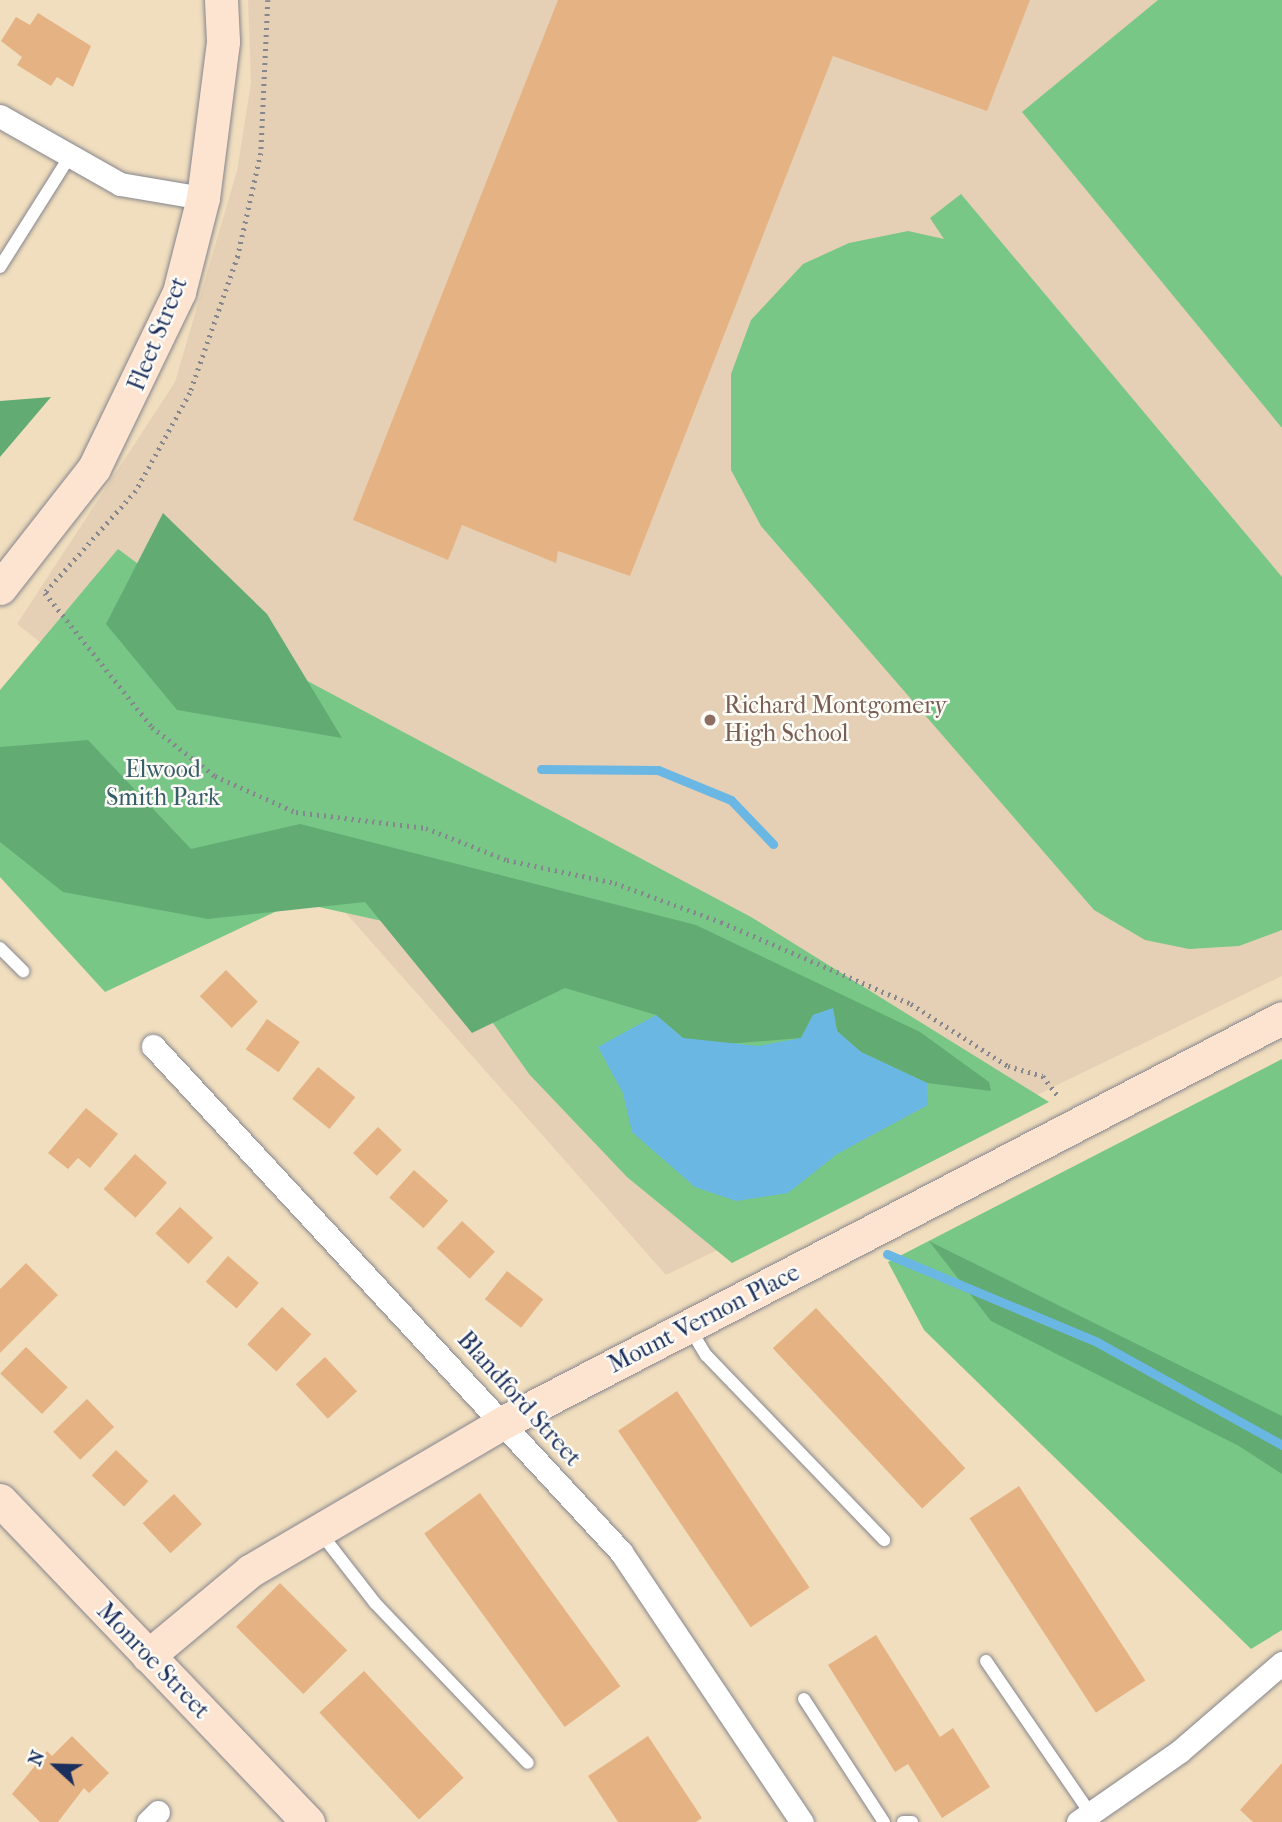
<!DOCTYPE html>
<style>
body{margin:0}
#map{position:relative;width:1282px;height:1822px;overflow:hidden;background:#f1debe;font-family:"IM FELL French Canon",serif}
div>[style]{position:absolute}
.built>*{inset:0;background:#e5d0b6}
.green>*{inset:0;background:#78c787}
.forest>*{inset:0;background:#62ac74}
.water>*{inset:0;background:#6bb7e4}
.stream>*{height:9px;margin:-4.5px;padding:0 4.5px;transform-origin:4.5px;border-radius:4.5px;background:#6bb7e4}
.building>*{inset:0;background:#e5b383;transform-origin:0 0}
.path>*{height:4.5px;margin-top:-2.25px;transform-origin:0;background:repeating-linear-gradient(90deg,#86868e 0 2px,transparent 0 7px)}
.roads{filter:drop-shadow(0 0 2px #86868e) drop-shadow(0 0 2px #86868e)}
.lane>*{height:12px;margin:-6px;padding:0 6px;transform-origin:6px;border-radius:6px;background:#fff}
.street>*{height:23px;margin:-11.5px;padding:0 11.5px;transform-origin:11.5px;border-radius:11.5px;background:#fff}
.secondary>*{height:33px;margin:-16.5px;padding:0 16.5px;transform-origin:16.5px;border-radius:16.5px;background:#fde4d1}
.dots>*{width:19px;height:19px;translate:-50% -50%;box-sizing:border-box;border:4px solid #fdfcf7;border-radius:50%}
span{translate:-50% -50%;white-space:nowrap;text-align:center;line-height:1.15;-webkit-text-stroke:5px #fdfcf7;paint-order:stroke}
.street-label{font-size:24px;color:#1b2f5e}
.education-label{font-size:24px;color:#785e54}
.left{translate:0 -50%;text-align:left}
.park-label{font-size:24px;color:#375d6a}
.north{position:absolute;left:21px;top:1731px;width:70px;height:70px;-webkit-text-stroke:5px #fdfcf7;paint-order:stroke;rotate:292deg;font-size:19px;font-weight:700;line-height:28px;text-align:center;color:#1b2f5e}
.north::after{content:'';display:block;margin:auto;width:24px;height:32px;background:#1b2f5e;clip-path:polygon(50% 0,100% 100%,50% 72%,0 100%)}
</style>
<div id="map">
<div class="built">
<div style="clip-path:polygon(248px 0,1282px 0,1282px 976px,666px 1275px,260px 816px,17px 624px,175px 382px,237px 171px,251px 83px)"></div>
</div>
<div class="green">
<div style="clip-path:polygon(1158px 0,1282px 0,1282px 428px,1022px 112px)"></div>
<div style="clip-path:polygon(961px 194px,1282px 577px,1282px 930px,1239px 946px,1189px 949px,1145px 940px,1094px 910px,761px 526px,731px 470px,731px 374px,751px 320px,803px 264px,849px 243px,908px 231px,944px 239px,930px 218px)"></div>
<div style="clip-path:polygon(118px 549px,268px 660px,751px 917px,1049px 1102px,732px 1263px,627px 1177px,529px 1074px,428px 931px,296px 902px,105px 992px,0 877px,0 690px)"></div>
<div style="clip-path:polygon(1282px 1059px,1282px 1630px,1251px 1649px,924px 1330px,888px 1262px)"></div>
</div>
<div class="forest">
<div style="clip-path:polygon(51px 397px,0 457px,0 401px)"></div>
<div style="clip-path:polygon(163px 513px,267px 614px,342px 738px,177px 710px,106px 624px)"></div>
<div style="clip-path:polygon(88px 740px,191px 849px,300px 824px,696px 925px,920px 1032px,989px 1082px,991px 1091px,927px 1083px,861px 1052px,837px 1031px,833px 1009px,813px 1015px,801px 1038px,714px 1045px,683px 1038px,656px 1015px,565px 988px,472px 1033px,365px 902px,208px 919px,63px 892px,0 842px,0 747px)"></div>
<div style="clip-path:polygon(929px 1241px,1282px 1416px,1282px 1474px,1239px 1446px,991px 1321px)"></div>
</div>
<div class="water">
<div style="clip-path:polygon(833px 1008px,837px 1031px,861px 1052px,927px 1083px,928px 1105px,837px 1154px,788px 1193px,736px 1201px,695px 1187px,632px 1132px,623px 1093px,598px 1047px,656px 1015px,683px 1038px,758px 1046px,801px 1038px,813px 1015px)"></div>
</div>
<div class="stream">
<div style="left:541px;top:769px;width:117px;rotate:0.5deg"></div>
<div style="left:658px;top:770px;width:79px;rotate:22.3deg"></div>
<div style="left:731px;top:800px;width:61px;rotate:46.3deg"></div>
<div style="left:887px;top:1254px;width:228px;rotate:22.7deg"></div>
<div style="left:1097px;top:1342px;width:212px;rotate:29.1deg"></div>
</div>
<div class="building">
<div style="clip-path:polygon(558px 0,1030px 0,987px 111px,833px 56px,630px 576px,558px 551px,556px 563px,462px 525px,448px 560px,353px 520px)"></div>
<div style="clip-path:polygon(38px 13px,91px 46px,73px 87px,57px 77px,51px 86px,17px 65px,22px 57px,1px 41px,16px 17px,30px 25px)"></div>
<div style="left:226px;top:970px;width:45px;height:37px;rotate:45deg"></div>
<div style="left:267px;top:1019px;width:40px;height:37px;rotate:35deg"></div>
<div style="left:318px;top:1067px;width:48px;height:41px;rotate:39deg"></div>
<div style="clip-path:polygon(86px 1108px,118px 1134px,90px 1168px,78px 1158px,68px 1169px,48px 1153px)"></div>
<div style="left:378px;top:1127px;width:33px;height:36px;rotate:44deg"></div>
<div style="left:135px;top:1154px;width:43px;height:47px;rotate:42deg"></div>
<div style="left:414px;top:1170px;width:46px;height:37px;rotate:42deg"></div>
<div style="left:180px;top:1207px;width:45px;height:36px;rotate:43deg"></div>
<div style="left:462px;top:1221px;width:45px;height:37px;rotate:43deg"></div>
<div style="left:228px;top:1256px;width:41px;height:34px;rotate:41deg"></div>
<div style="clip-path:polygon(26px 1263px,58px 1295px,0 1353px,0 1289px)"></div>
<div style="left:507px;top:1271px;width:46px;height:36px;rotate:38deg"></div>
<div style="left:282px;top:1307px;width:40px;height:51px;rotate:43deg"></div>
<div style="left:816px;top:1308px;width:219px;height:59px;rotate:47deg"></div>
<div style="left:26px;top:1347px;width:58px;height:37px;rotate:44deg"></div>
<div style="left:325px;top:1357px;width:47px;height:40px;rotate:47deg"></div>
<div style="left:677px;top:1391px;width:237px;height:71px;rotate:56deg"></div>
<div style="left:87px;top:1399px;width:39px;height:47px;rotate:46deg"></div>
<div style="left:116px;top:1450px;width:45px;height:35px;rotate:44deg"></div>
<div style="left:1019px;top:1486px;width:232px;height:59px;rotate:57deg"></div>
<div style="left:480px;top:1493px;width:239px;height:69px;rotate:54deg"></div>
<div style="left:174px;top:1494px;width:41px;height:43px;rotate:47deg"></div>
<div style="left:280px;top:1583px;width:95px;height:62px;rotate:45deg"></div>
<div style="clip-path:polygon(876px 1635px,940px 1737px,953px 1728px,990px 1787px,942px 1818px,908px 1764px,895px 1772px,828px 1665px)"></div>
<div style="left:364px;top:1671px;width:146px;height:61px;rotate:47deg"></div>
<div style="clip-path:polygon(72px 1736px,109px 1773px,89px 1793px,84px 1788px,58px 1822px,40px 1822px,12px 1794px,47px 1751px,52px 1756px)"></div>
<div style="clip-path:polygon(648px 1736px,702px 1818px,696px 1822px,618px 1822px,588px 1776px)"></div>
<div style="clip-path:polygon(1282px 1763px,1282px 1822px,1253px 1822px,1240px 1810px)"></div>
</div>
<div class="path">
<div style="left:268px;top:0;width:153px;rotate:92.6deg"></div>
<div style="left:261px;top:153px;width:106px;rotate:102.6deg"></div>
<div style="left:238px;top:256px;width:145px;rotate:109.3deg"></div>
<div style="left:190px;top:393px;width:112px;rotate:118.9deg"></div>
<div style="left:136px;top:491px;width:137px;rotate:131.7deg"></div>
<div style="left:45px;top:593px;width:171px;rotate:51.4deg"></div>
<div style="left:152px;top:727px;width:80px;rotate:37.9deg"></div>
<div style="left:215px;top:776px;width:89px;rotate:24deg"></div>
<div style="left:296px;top:812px;width:131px;rotate:7deg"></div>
<div style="left:426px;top:828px;width:87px;rotate:21.6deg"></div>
<div style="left:507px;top:860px;width:110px;rotate:12deg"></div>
<div style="left:615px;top:883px;width:113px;rotate:20.2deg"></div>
<div style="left:721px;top:922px;width:207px;rotate:23.3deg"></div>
<div style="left:911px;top:1004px;width:115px;rotate:32.6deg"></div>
<div style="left:1008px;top:1066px;width:36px;rotate:16deg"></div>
<div style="left:1043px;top:1076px;width:26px;rotate:53deg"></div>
</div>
<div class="roads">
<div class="lane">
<div style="left:0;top:267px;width:128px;rotate:-57.8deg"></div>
<div style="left:0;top:948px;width:33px;rotate:45deg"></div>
<div style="left:689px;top:1327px;width:33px;rotate:59deg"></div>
<div style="left:706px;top:1355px;width:257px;rotate:46.1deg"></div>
<div style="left:319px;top:1531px;width:91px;rotate:52.1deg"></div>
<div style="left:375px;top:1603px;width:221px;rotate:46.3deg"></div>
<div style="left:986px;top:1661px;width:184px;rotate:55.6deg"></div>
<div style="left:804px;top:1699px;width:147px;rotate:57deg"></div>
<div style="left:903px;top:1822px;width:9px"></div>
</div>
<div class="street">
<div style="left:0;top:116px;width:138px;rotate:29.5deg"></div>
<div style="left:120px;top:184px;width:84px;rotate:9.6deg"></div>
<div style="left:153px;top:1046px;width:689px;rotate:47.23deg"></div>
<div style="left:621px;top:1552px;width:325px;rotate:56.2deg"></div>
<div style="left:148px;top:1822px;width:14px;rotate:-45deg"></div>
<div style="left:1078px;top:1822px;width:124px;rotate:-34.8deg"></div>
<div style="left:1180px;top:1751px;width:135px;rotate:-40.8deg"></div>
</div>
<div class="secondary">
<div style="left:0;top:588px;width:152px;rotate:-51.9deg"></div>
<div style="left:94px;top:468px;width:195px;rotate:-64.2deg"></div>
<div style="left:179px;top:292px;width:97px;rotate:-75.7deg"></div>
<div style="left:203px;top:198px;width:158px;rotate:-82.7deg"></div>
<div style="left:223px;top:41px;width:41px;rotate:-92.8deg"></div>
<div style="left:0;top:1500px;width:446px;rotate:46.3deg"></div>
<div style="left:148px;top:1656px;width:133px;rotate:-39.8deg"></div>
<div style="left:250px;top:1571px;width:297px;rotate:-30.4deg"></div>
<div style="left:506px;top:1421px;width:874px;rotate:-27.44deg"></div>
</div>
</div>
<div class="dots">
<div style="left:710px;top:720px;background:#8d6e63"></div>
</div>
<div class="street-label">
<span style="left:158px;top:334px;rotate:-68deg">Fleet Street</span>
<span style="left:704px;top:1319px;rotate:-27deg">Mount Vernon Place</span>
<span style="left:519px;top:1399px;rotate:48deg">Blandford Street</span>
<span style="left:153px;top:1661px;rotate:46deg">Monroe Street</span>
</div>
<div class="education-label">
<span class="left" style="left:724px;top:720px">Richard Montgomery<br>High School</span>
</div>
<div class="park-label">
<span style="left:163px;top:784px">Elwood<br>Smith Park</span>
</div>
<div class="north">N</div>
</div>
